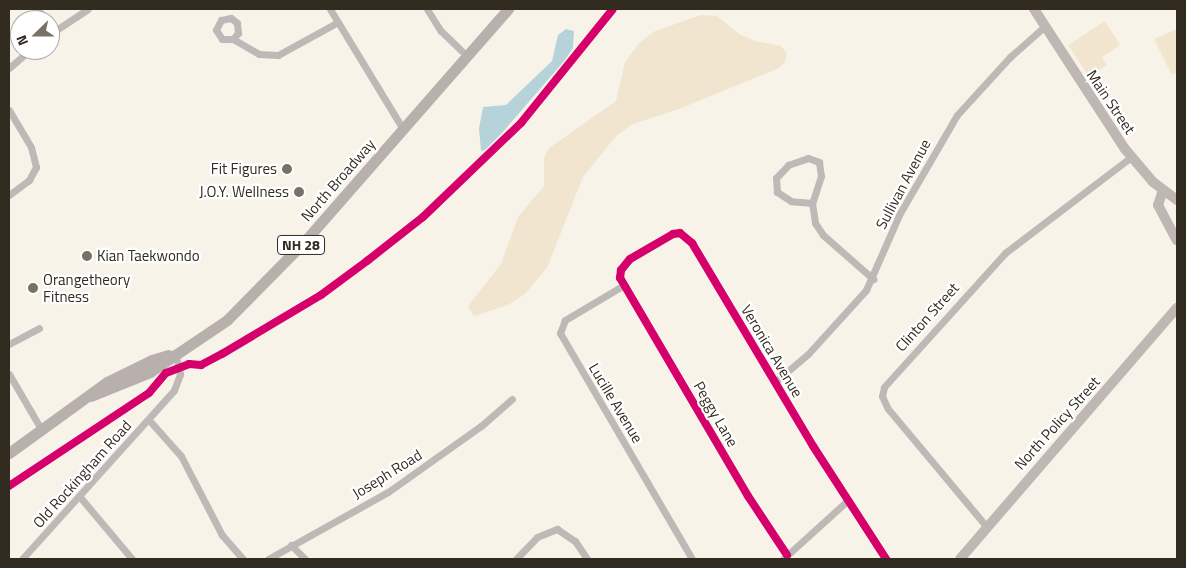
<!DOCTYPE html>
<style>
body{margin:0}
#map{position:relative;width:1186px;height:568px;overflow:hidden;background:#f8f3e9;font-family:"Titillium Web",sans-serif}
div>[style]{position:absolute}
.green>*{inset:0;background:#f1e5cf}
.water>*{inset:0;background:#b6d3da}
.street>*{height:7px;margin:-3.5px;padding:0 3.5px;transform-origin:3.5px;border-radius:3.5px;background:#beb8b7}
.secondary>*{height:10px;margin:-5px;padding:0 5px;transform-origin:5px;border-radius:5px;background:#beb7b3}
.primary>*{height:11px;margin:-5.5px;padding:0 5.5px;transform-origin:5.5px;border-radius:5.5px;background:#b7b0ad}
.cycleway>*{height:8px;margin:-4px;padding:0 4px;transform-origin:4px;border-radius:4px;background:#d6006c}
.dots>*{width:14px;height:14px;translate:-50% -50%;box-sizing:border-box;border:2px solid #fff;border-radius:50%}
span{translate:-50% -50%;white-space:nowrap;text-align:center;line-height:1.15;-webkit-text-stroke:4.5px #fff;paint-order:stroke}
.shield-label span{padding:1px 4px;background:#fff;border:1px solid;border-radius:4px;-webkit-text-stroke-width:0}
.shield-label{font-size:14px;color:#312b20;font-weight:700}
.street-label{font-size:15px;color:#312b20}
.poi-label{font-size:15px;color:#312b20}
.right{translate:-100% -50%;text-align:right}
.left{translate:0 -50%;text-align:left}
.frame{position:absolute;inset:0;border:10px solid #312b20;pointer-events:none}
.north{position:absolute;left:10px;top:10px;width:50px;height:50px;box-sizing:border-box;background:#fff;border:1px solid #adaaa6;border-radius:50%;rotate:248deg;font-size:14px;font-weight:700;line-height:20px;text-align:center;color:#312b20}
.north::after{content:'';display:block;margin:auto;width:18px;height:22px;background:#777166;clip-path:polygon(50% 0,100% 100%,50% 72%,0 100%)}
</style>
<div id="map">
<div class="green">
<div style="clip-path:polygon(701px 15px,717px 16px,739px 34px,755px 41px,781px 46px,787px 53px,785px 62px,779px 68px,679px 109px,633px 124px,616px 136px,583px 177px,547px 268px,526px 293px,508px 305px,474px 316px,468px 307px,472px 301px,501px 264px,518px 217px,544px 186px,544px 158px,549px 148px,616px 101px,625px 62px,640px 42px,655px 31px)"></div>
<div style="clip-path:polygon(1105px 21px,1120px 45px,1102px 57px,1107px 65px,1089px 77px,1068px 45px)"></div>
<div style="clip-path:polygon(1177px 29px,1177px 72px,1172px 75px,1154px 39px)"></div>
</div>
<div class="water">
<div style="clip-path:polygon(566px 29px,574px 31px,573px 48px,565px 60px,502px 133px,485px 150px,481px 151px,479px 128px,483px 107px,506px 105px,552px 61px,558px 35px)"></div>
</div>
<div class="street">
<div style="left:38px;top:9px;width:13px;rotate:61deg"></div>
<div style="left:330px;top:9px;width:140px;rotate:58.7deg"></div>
<div style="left:427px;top:9px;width:26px;rotate:58deg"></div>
<div style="left:441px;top:31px;width:36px;rotate:44deg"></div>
<div style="left:50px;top:34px;width:45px;rotate:-33.3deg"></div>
<div style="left:233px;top:39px;width:8px;rotate:-50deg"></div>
<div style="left:238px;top:33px;width:10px;rotate:-96deg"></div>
<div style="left:237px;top:23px;width:8px;rotate:-140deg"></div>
<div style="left:231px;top:18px;width:10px;rotate:169deg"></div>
<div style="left:221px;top:20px;width:11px;rotate:117deg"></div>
<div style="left:216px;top:30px;width:11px;rotate:56deg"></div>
<div style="left:222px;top:39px;width:11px"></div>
<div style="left:233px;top:39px;width:30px;rotate:30deg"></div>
<div style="left:259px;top:54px;width:19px;rotate:3deg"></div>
<div style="left:278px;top:55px;width:68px;rotate:-28.8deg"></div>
<div style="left:9px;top:68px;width:28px;rotate:-41deg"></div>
<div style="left:9px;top:110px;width:43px;rotate:59.3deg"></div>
<div style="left:31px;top:147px;width:21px;rotate:76deg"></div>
<div style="left:36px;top:167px;width:15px;rotate:118deg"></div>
<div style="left:29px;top:180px;width:25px;rotate:143deg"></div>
<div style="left:812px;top:203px;width:21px;rotate:-175deg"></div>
<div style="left:791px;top:201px;width:17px;rotate:-147deg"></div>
<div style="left:777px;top:192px;width:14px;rotate:-94deg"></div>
<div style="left:776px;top:178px;width:18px;rotate:-47deg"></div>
<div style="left:788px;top:165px;width:21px;rotate:-19deg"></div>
<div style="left:808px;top:158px;width:12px;rotate:20deg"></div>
<div style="left:819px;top:162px;width:14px;rotate:82deg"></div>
<div style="left:821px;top:176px;width:28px;rotate:108deg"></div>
<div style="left:812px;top:203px;width:20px;rotate:81deg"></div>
<div style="left:815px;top:223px;width:14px;rotate:56deg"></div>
<div style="left:823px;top:235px;width:67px;rotate:41.3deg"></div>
<div style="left:624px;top:285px;width:69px;rotate:149.3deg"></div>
<div style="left:565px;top:320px;width:14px;rotate:111deg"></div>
<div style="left:560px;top:333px;width:262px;rotate:59.7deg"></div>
<div style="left:9px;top:344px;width:34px;rotate:-28deg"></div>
<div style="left:9px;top:374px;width:64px;rotate:59.8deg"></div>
<div style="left:775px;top:382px;width:43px;rotate:-40.3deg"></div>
<div style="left:808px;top:354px;width:86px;rotate:-47.8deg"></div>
<div style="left:866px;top:290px;width:84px;rotate:-66.2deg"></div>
<div style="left:900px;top:213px;width:113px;rotate:-59.8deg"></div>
<div style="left:957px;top:115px;width:79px;rotate:-47.6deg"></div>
<div style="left:1010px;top:57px;width:45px;rotate:-41.4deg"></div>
<div style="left:149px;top:420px;width:48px;rotate:48.4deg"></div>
<div style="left:181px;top:456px;width:89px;rotate:62.6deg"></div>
<div style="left:222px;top:535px;width:32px;rotate:49deg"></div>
<div style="left:80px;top:497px;width:81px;rotate:50deg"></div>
<div style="left:986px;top:526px;width:153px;rotate:-129.9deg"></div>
<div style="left:888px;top:409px;width:14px;rotate:-115deg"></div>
<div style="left:882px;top:396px;width:9px;rotate:-77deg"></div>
<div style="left:884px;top:387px;width:181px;rotate:-47.9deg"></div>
<div style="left:1005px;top:253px;width:158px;rotate:-37.3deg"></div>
<div style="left:291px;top:545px;width:20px;rotate:45deg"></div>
<div style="left:787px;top:555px;width:71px;rotate:-123.5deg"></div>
<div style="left:748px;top:496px;width:253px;rotate:-120.4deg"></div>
<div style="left:620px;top:278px;width:8px;rotate:-83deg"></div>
<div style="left:621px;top:270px;width:14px;rotate:-51deg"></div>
<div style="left:630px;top:259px;width:50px;rotate:-30.2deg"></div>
<div style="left:673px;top:234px;width:7px;rotate:-8deg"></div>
<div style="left:680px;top:233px;width:16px;rotate:40deg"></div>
<div style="left:692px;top:243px;width:236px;rotate:59.2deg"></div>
<div style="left:813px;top:446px;width:135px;rotate:57.1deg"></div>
<div style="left:22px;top:559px;width:227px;rotate:-48deg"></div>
<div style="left:174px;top:390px;width:17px;rotate:-69deg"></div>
<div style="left:180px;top:374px;width:22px;rotate:-103deg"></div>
<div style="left:268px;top:559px;width:137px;rotate:-29.2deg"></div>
<div style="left:388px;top:492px;width:114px;rotate:-35.4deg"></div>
<div style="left:481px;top:426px;width:41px;rotate:-41.1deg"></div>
<div style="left:516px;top:559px;width:30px;rotate:-46deg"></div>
<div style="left:537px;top:537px;width:22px;rotate:-22deg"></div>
<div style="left:557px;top:529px;width:22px;rotate:34deg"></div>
<div style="left:575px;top:541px;width:22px;rotate:56deg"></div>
<div style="left:783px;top:559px;width:86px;rotate:-42.2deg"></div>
</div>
<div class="secondary">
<div style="left:1034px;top:9px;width:167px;rotate:57deg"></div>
<div style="left:1125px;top:149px;width:43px;rotate:49.7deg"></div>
<div style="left:1153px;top:182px;width:30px;rotate:37deg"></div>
<div style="left:1163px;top:190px;width:16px;rotate:108deg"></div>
<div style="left:1158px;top:205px;width:40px;rotate:62deg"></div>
<div style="left:960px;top:559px;width:332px;rotate:-49.2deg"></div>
</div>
<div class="primary">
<div style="left:91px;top:396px;width:64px;rotate:-22.1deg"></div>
<div style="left:150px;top:372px;width:93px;rotate:-34deg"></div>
<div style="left:227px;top:320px;width:110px;rotate:-45.4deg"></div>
<div style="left:304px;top:242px;width:310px;rotate:-48.8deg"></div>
<div style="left:9px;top:453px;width:121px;rotate:-35.9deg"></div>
<div style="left:107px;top:382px;width:50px;rotate:-26.1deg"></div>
<div style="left:152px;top:360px;width:17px;rotate:-17deg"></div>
</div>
<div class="cycleway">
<div style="left:9px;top:486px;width:168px;rotate:-33.6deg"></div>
<div style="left:149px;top:393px;width:26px;rotate:-50deg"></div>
<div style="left:166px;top:373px;width:25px;rotate:-21deg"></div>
<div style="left:189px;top:364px;width:12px;rotate:5deg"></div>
<div style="left:201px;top:365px;width:24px;rotate:-28deg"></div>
<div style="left:222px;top:354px;width:115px;rotate:-30.8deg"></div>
<div style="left:321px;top:295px;width:57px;rotate:-36.5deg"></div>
<div style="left:367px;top:261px;width:71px;rotate:-38.2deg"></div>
<div style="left:423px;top:217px;width:136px;rotate:-43.8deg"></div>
<div style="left:521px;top:123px;width:146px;rotate:-51.1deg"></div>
<div style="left:787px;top:555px;width:71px;rotate:-123.5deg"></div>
<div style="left:748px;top:496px;width:253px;rotate:-120.4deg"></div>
<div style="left:620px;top:278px;width:8px;rotate:-83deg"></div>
<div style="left:621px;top:270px;width:14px;rotate:-51deg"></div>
<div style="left:630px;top:259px;width:50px;rotate:-30.2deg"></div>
<div style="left:673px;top:234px;width:7px;rotate:-8deg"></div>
<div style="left:680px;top:233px;width:16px;rotate:40deg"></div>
<div style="left:692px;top:243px;width:236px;rotate:59.2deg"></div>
<div style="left:813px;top:446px;width:135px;rotate:57.1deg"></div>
</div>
<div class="dots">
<div style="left:287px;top:169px;background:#777166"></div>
<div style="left:299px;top:192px;background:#777166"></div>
<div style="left:87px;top:256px;background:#777166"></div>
<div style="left:33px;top:288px;background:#777166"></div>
</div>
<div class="shield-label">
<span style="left:301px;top:245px">NH 28</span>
</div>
<div class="street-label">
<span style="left:1111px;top:102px;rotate:56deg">Main Street</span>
<span style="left:338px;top:180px;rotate:-49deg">North Broadway</span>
<span style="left:903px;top:184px;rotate:-62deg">Sullivan Avenue</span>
<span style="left:927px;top:317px;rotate:-48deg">Clinton Street</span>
<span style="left:772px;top:351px;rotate:59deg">Veronica Avenue</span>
<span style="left:616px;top:403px;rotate:59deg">Lucille Avenue</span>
<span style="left:716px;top:414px;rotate:60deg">Peggy Lane</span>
<span style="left:1057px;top:423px;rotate:-48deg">North Policy Street</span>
<span style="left:82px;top:474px;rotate:-48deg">Old Rockingham Road</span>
<span style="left:387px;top:474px;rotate:-32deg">Joseph Road</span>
</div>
<div class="poi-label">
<span class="right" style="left:277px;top:169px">Fit Figures</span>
<span class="right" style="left:289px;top:192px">J.O.Y. Wellness</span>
<span class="left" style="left:97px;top:256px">Kian Taekwondo</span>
<span class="left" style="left:43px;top:288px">Orangetheory<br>Fitness</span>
</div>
<div class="frame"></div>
<div class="north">N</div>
</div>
